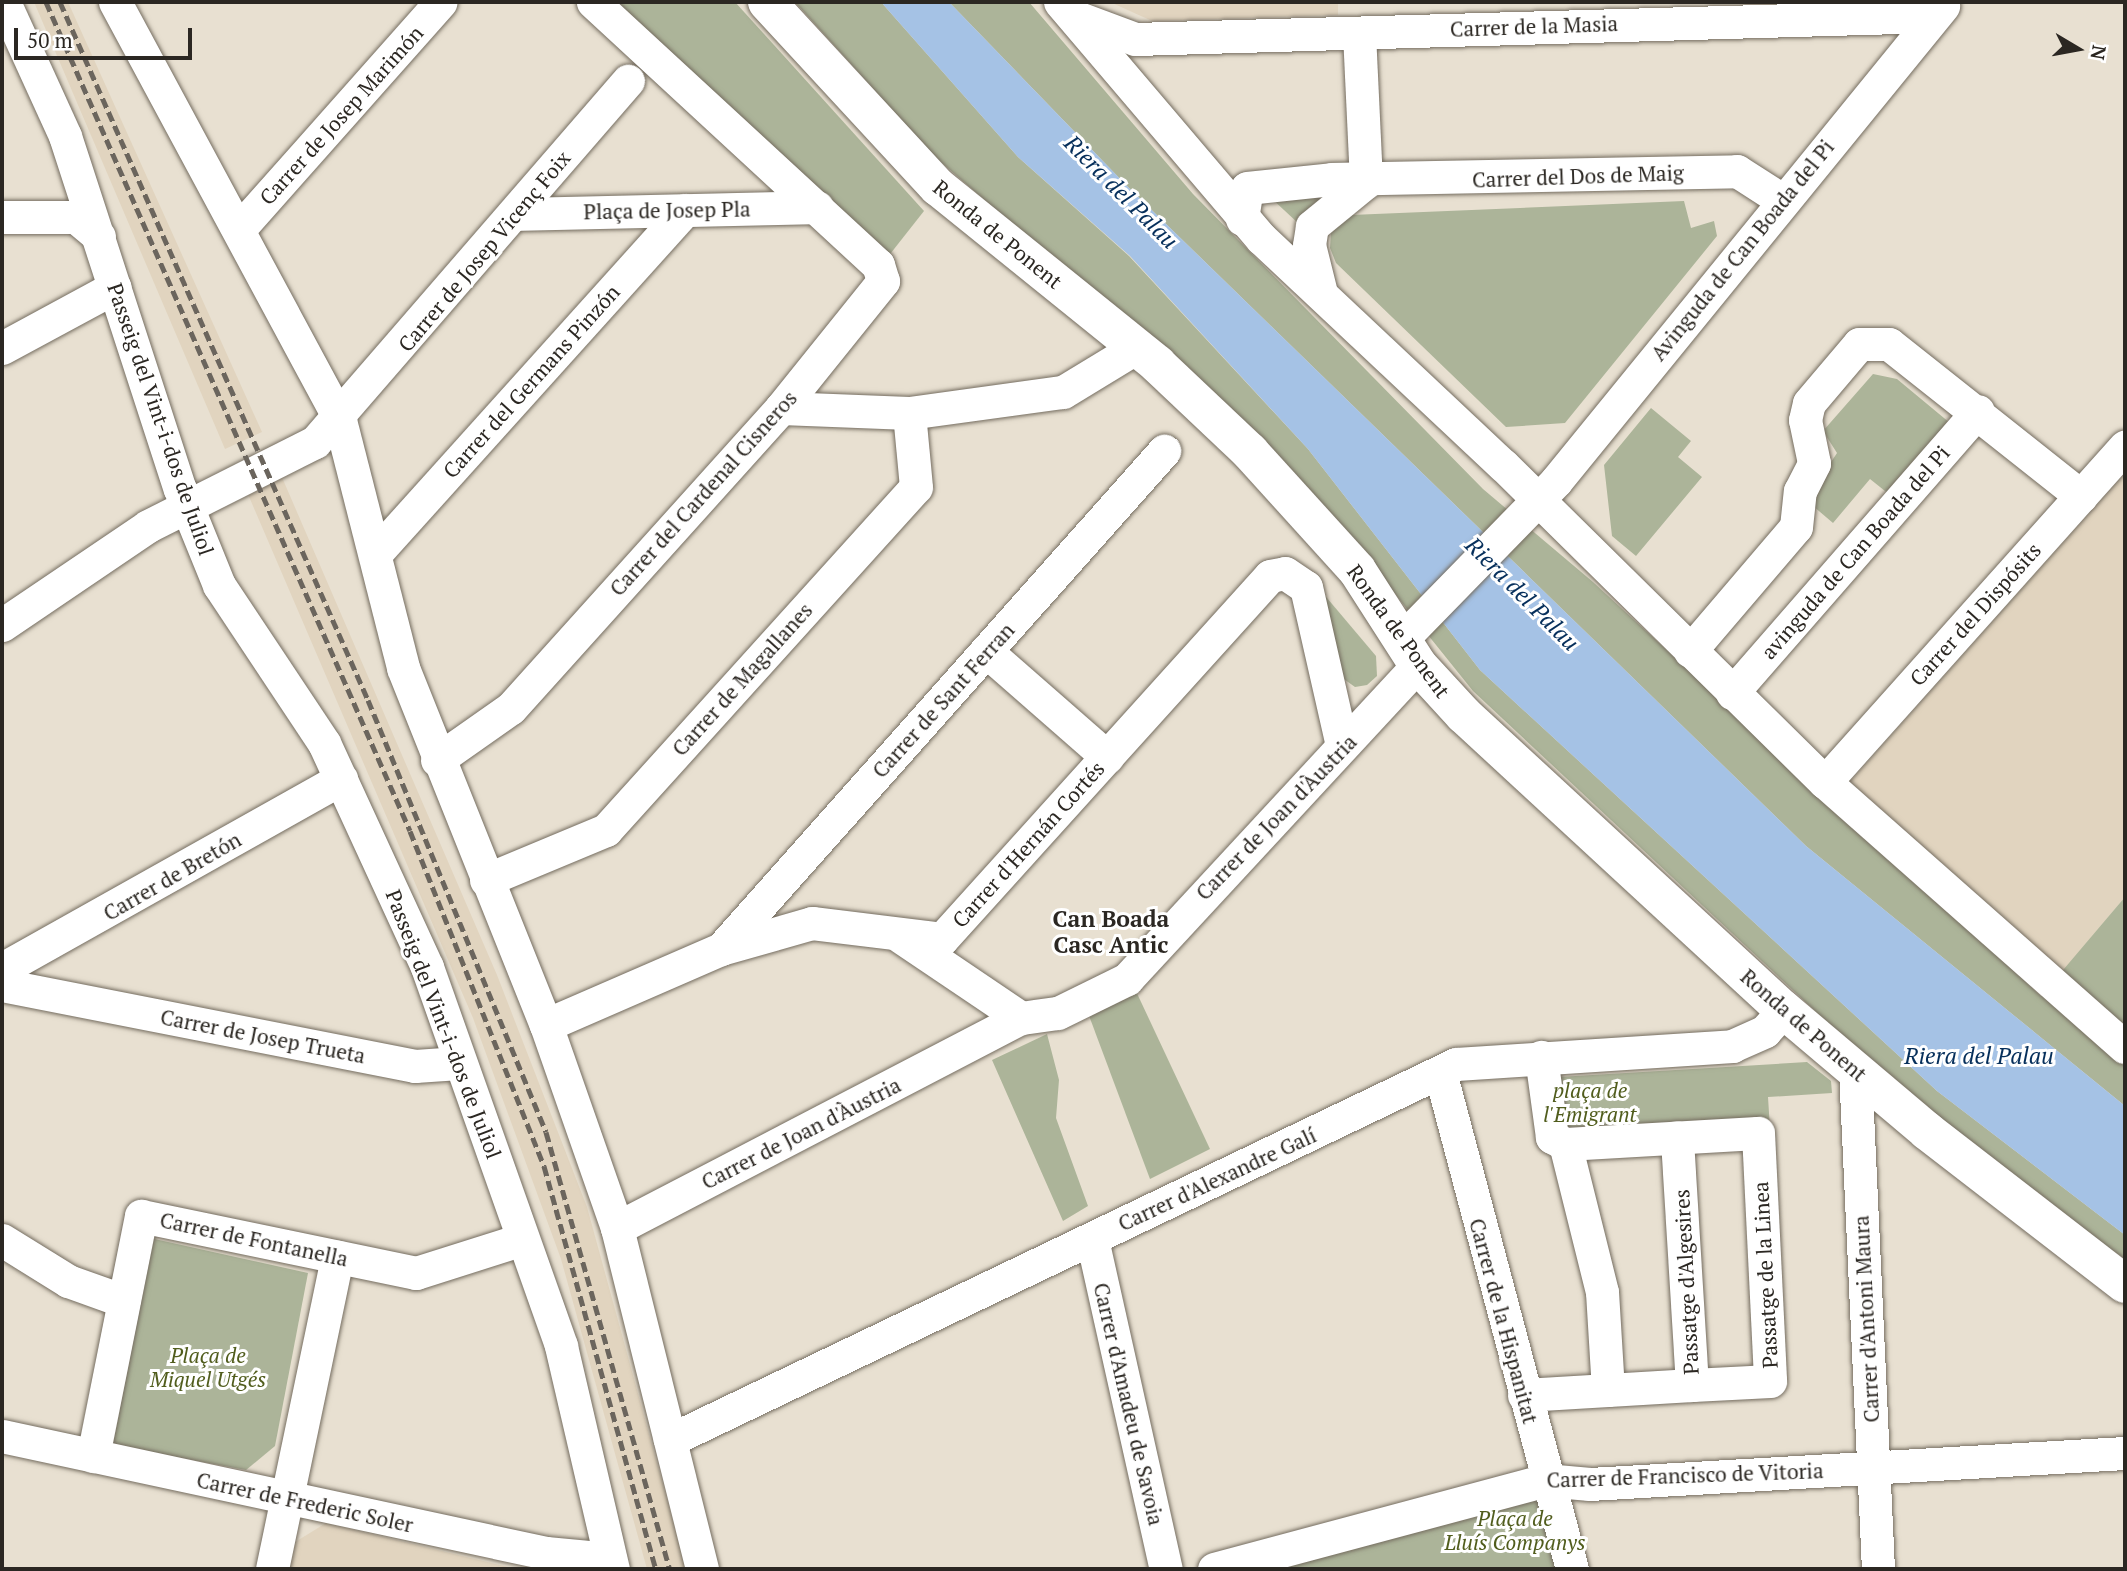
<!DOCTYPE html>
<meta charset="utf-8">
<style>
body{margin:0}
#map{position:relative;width:2127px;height:1571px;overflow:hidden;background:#e8e0d1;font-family:"PT Serif",serif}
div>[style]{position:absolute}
.built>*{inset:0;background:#e1d4bf}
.green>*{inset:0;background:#acb499}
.water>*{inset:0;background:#a5c2e5}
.roads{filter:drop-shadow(0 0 2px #746c5f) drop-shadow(0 0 2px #746c5f)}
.minor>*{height:33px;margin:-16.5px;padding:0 16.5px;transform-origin:16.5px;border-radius:16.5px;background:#fff}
.major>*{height:38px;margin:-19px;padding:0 19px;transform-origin:19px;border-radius:19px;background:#fff}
.rail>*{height:5px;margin-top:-2.5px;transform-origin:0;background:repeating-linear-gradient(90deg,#6b655d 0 10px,transparent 0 15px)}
span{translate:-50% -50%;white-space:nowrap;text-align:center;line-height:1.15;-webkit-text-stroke:6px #fff;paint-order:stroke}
.street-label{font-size:21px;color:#2b2722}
.park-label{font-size:21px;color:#515d1d;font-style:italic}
.water-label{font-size:23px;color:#062f5b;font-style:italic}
.neighbourhood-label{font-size:23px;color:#2b2722;font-weight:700}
.frame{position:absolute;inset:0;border:4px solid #2b2722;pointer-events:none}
.north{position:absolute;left:2043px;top:14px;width:70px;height:70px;-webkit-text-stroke:5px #fff;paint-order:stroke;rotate:100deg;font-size:19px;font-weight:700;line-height:28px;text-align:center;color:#2b2722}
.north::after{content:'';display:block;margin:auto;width:24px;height:32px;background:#2b2722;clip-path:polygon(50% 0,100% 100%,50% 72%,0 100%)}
.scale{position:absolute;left:14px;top:28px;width:178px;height:32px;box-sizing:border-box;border:4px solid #2b2722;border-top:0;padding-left:9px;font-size:21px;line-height:24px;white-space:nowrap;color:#2b2722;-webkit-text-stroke:5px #fff;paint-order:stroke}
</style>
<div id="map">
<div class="built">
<div style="clip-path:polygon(34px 2px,68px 2px,262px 432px,225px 449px)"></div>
<div style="clip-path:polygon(1110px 2px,1338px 2px,1338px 15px,1152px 21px)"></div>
<div style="clip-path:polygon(2125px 473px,2125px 897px,2042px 996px,1829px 805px)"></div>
<div style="clip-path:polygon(281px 475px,497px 975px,587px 1207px,686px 1569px,647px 1569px,561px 1259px,473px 1018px,247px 492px)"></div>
<div style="clip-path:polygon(326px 1523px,516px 1569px,287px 1569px,292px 1544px)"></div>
</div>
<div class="green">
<div style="clip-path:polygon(601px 2px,735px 2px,924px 211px,887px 258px)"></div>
<div style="clip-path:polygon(795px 2px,881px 2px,1018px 157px,1129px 256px,1308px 449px,1480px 670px,1937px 1091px,2125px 1235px,2125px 1259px,2024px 1190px,1859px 1052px,1473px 691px,1387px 584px,1199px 386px,934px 156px)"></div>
<div style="clip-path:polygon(949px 2px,1029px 2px,1193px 194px,1483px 489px,1593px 582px,2041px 996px,2125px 897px,2125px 1106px,1806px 846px,1128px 187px)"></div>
<div style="clip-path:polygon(1331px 186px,1299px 224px,1269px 196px)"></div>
<div style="clip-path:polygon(1684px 201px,1691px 228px,1714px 221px,1717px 236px,1565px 423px,1506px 427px,1336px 263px,1330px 248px,1331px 232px,1351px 215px)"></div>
<div style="clip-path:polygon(1873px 374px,1897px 379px,1950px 423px,1890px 495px,1870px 479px,1833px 523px,1806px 500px,1837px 453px,1823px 431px)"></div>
<div style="clip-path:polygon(1651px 408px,1691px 441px,1678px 457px,1702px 477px,1636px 556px,1612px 536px,1604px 465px)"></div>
<div style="clip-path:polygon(1316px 585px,1376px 656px,1377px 676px,1367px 685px,1355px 687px,1341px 677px)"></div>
<div style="clip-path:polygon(1134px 987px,1210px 1149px,1150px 1179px,1088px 1013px)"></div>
<div style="clip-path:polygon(1047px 1034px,1059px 1080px,1056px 1118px,1088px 1206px,1063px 1221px,992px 1060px)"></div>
<div style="clip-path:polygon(1807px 1062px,1831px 1081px,1832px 1093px,1768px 1097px,1770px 1129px,1563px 1131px,1559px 1077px)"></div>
<div style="clip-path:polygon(150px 1238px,308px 1273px,275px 1446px,246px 1470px,111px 1445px)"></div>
<div style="clip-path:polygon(1539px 1493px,1565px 1569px,1262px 1569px)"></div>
</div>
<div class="water">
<div style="clip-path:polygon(881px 2px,949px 2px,1128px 187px,1806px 846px,2125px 1106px,2125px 1235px,1937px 1091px,1480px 670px,1308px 449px,1130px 256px,1018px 157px)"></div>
</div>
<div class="roads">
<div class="minor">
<div style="left:4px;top:2px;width:147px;rotate:65.5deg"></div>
<div style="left:65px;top:136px;width:371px;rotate:72deg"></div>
<div style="left:180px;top:489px;width:104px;rotate:67.9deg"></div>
<div style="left:219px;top:585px;width:190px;rotate:56.4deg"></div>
<div style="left:324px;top:743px;width:247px;rotate:65.3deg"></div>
<div style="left:427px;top:967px;width:402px;rotate:70.5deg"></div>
<div style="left:561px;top:1346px;width:229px;rotate:76.9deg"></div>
<div style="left:115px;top:2px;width:475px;rotate:61.7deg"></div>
<div style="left:340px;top:420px;width:256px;rotate:75.7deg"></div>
<div style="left:403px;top:668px;width:385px;rotate:68.2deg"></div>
<div style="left:546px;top:1025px;width:215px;rotate:70.7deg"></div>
<div style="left:617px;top:1228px;width:351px;rotate:76deg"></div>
<div style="left:1060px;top:2px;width:311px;rotate:49.6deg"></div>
<div style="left:1262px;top:239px;width:330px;rotate:43.2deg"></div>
<div style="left:1503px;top:465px;width:452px;rotate:44.6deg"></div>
<div style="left:1825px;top:782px;width:400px;rotate:41.5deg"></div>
<div style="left:1076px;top:17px;width:63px;rotate:20.4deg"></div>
<div style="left:1135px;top:39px;width:798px;rotate:-1.65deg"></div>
<div style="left:1359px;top:33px;width:149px;rotate:87.3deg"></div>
<div style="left:516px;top:214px;width:301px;rotate:-1.3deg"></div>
<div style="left:2px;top:217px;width:74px"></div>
<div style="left:76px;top:217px;width:30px;rotate:40deg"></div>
<div style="left:1242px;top:219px;width:31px;rotate:-81deg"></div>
<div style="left:1247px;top:188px;width:85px;rotate:-6deg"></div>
<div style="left:1332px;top:179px;width:405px;rotate:-1.1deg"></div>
<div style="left:1737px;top:171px;width:54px;rotate:32.8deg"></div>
<div style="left:240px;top:228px;width:302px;rotate:-48.4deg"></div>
<div style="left:1320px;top:289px;width:45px;rotate:-104deg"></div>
<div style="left:1309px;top:245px;width:19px;rotate:-81deg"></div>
<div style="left:1312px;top:226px;width:70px;rotate:-39.2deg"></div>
<div style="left:2px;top:348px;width:128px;rotate:-28.4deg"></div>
<div style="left:781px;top:408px;width:128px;rotate:2.2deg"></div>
<div style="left:909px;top:413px;width:155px;rotate:-7.8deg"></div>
<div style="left:1063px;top:392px;width:87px;rotate:-31.3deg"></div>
<div style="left:377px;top:552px;width:460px;rotate:-48deg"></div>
<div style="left:2px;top:625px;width:176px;rotate:-34.1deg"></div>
<div style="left:148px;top:526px;width:187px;rotate:-26.7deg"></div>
<div style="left:315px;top:442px;width:478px;rotate:-49.1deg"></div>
<div style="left:1403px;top:638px;width:219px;rotate:-45.7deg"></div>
<div style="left:1556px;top:481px;width:613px;rotate:-50.83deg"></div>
<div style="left:986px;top:651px;width:161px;rotate:41.2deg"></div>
<div style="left:1690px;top:651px;width:163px;rotate:-49.5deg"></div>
<div style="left:1796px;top:527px;width:36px;rotate:-84deg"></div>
<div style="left:1800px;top:491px;width:31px;rotate:-63deg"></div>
<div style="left:1814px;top:463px;width:44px;rotate:-101.8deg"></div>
<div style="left:1805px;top:420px;width:17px;rotate:-77deg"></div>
<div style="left:1809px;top:403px;width:77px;rotate:-49.7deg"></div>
<div style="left:1859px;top:344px;width:30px"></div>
<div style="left:1889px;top:344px;width:245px;rotate:38.4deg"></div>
<div style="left:1732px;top:693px;width:374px;rotate:-48.9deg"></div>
<div style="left:437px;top:760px;width:90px;rotate:-35.1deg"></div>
<div style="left:511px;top:708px;width:404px;rotate:-48deg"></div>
<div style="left:781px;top:408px;width:163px;rotate:-51.2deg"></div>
<div style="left:883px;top:281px;width:17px;rotate:-107deg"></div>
<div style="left:878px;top:265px;width:388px;rotate:-137.3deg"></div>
<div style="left:1825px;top:782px;width:450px;rotate:-48.2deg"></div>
<div style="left:486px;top:880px;width:130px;rotate:-22.6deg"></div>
<div style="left:606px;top:830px;width:462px;rotate:-47.9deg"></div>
<div style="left:916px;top:487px;width:74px;rotate:-95.4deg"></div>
<div style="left:901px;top:937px;width:145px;rotate:34deg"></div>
<div style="left:721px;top:949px;width:667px;rotate:-48.35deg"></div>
<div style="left:2px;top:969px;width:389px;rotate:-29.3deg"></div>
<div style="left:2px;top:985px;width:421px;rotate:11.1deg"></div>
<div style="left:415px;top:1066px;width:44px;rotate:-3.9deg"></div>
<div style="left:546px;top:1025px;width:191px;rotate:-23.5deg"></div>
<div style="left:721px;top:949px;width:95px;rotate:-15.9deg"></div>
<div style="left:812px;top:923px;width:131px;rotate:7deg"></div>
<div style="left:942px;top:939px;width:489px;rotate:-47.9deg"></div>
<div style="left:1270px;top:576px;width:15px;rotate:-11deg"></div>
<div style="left:1285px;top:573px;width:25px;rotate:34deg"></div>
<div style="left:1306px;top:587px;width:162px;rotate:77.2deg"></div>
<div style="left:1855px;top:1069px;width:501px;rotate:87.37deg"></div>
<div style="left:1440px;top:1072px;width:514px;rotate:75.13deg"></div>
<div style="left:1565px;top:1144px;width:193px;rotate:-3.3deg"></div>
<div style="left:1758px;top:1133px;width:248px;rotate:87.2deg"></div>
<div style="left:1770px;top:1381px;width:78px;rotate:177.1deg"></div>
<div style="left:617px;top:1228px;width:455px;rotate:-27.5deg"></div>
<div style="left:1021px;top:1018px;width:37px;rotate:-8deg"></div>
<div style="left:1058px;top:1013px;width:77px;rotate:-26.2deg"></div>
<div style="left:1127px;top:979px;width:428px;rotate:-47.2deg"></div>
<div style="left:1092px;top:1239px;width:338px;rotate:77.4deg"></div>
<div style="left:2px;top:1240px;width:78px;rotate:31.8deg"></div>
<div style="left:68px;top:1281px;width:59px;rotate:19.7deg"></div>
<div style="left:1608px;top:1390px;width:84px;rotate:-3.4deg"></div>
<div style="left:1692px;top:1385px;width:248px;rotate:-93.5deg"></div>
<div style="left:1524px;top:1395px;width:84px;rotate:-3.4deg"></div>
<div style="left:1608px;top:1390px;width:98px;rotate:-93.5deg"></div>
<div style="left:1602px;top:1292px;width:153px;rotate:-104deg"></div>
<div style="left:1565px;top:1144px;width:15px;rotate:-152deg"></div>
<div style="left:1552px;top:1137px;width:81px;rotate:-97.8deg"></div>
<div style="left:2px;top:1436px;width:556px;rotate:12.14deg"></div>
<div style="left:546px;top:1553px;width:64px;rotate:5.4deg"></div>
<div style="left:670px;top:1440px;width:871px;rotate:-25.57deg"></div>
<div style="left:1456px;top:1064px;width:277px;rotate:-3.7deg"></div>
<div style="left:1732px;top:1046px;width:36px;rotate:-24deg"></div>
<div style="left:1765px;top:1031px;width:28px;rotate:-48deg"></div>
<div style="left:93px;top:1456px;width:245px;rotate:-78.7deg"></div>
<div style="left:141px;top:1216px;width:281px;rotate:11.7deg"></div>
<div style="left:416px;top:1273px;width:112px;rotate:-17.6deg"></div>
<div style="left:272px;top:1569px;width:319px;rotate:-78.2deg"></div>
<div style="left:1214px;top:1569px;width:343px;rotate:-15deg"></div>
<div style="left:1545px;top:1480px;width:45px;rotate:5.1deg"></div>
<div style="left:1590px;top:1484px;width:536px;rotate:-3.32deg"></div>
</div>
<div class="major">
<div style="left:767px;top:2px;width:252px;rotate:47.3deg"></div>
<div style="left:938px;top:187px;width:282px;rotate:38.9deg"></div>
<div style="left:1157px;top:364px;width:128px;rotate:43.4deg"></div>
<div style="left:1250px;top:452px;width:159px;rotate:47.8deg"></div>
<div style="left:1357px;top:570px;width:113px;rotate:57.3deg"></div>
<div style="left:1418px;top:665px;width:68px;rotate:47.4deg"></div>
<div style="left:1464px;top:715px;width:435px;rotate:42.7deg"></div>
<div style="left:1784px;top:1010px;width:187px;rotate:40.2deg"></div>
<div style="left:1927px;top:1131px;width:250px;rotate:37.7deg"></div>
</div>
</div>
<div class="rail">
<div style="left:46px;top:2px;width:905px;rotate:66.29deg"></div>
<div style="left:410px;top:831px;width:361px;rotate:68.2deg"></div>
<div style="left:544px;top:1166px;width:418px;rotate:74.5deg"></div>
<div style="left:60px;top:2px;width:763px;rotate:66.19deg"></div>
<div style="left:368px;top:700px;width:467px;rotate:67.6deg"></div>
<div style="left:546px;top:1132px;width:454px;rotate:74.2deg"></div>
</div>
<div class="street-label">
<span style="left:1534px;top:26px;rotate:-2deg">Carrer de la Masia</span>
<span style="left:341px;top:115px;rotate:-48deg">Carrer de Josep Marimón</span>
<span style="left:1578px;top:176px;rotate:-2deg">Carrer del Dos de Maig</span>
<span style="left:667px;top:210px;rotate:-1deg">Plaça de Josep Pla</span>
<span style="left:998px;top:234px;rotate:39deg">Ronda de Ponent</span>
<span style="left:1742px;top:250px;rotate:-51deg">Avinguda de Can Boada del Pi</span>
<span style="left:484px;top:251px;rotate:-50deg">Carrer de Josep Vicenç Foix</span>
<span style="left:531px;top:381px;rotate:-48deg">Carrer del Germans Pinzón</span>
<span style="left:161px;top:419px;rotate:71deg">Passeig del Vint-i-dos de Juliol</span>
<span style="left:703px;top:493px;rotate:-48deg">Carrer del Cardenal Cisneros</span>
<span style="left:1855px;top:552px;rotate:-49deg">avinguda de Can Boada del Pi</span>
<span style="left:1975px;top:614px;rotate:-48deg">Carrer del Dispósits</span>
<span style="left:1399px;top:631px;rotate:54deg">Ronda de Ponent</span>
<span style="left:742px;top:679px;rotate:-48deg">Carrer de Magallanes</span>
<span style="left:943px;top:700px;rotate:-48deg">Carrer de Sant Ferran</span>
<span style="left:1276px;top:817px;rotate:-46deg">Carrer de Joan d'Àustria</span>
<span style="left:1028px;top:844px;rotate:-48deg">Carrer d'Hernán Cortés</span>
<span style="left:172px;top:876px;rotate:-30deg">Carrer de Bretón</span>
<span style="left:444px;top:1024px;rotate:69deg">Passeig del Vint-i-dos de Juliol</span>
<span style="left:1804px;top:1025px;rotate:41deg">Ronda de Ponent</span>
<span style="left:263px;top:1036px;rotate:11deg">Carrer de Josep Trueta</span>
<span style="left:801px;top:1133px;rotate:-27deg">Carrer de Joan d'Àustria</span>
<span style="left:1217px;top:1179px;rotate:-25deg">Carrer d'Alexandre Galí</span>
<span style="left:254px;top:1239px;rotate:12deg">Carrer de Fontanella</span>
<span style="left:1765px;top:1275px;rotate:-93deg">Passatge de la Linea</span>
<span style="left:1686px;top:1282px;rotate:-93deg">Passatge d'Algesires</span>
<span style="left:1866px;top:1319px;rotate:-93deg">Carrer d'Antoni Maura</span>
<span style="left:1504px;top:1321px;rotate:75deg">Carrer de la Hispanitat</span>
<span style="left:1129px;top:1404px;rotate:77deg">Carrer d'Amadeu de Savoia</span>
<span style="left:1685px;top:1475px;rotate:-2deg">Carrer de Francisco de Vitoria</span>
<span style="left:305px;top:1502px;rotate:12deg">Carrer de Frederic Soler</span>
</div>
<div class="park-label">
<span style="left:1590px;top:1102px">plaça de<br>l'Emigrant</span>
<span style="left:208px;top:1367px">Plaça de<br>Miquel Utgés</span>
<span style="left:1515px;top:1530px">Plaça de<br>Lluís Companys</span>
</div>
<div class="water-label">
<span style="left:1121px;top:192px;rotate:45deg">Riera del Palau</span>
<span style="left:1522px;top:594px;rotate:45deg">Riera del Palau</span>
<span style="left:1979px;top:1056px">Riera del Palau</span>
</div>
<div class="neighbourhood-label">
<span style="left:1111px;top:932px">Can Boada<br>Casc Antic</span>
</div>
<div class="frame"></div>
<div class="north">N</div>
<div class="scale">50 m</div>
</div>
